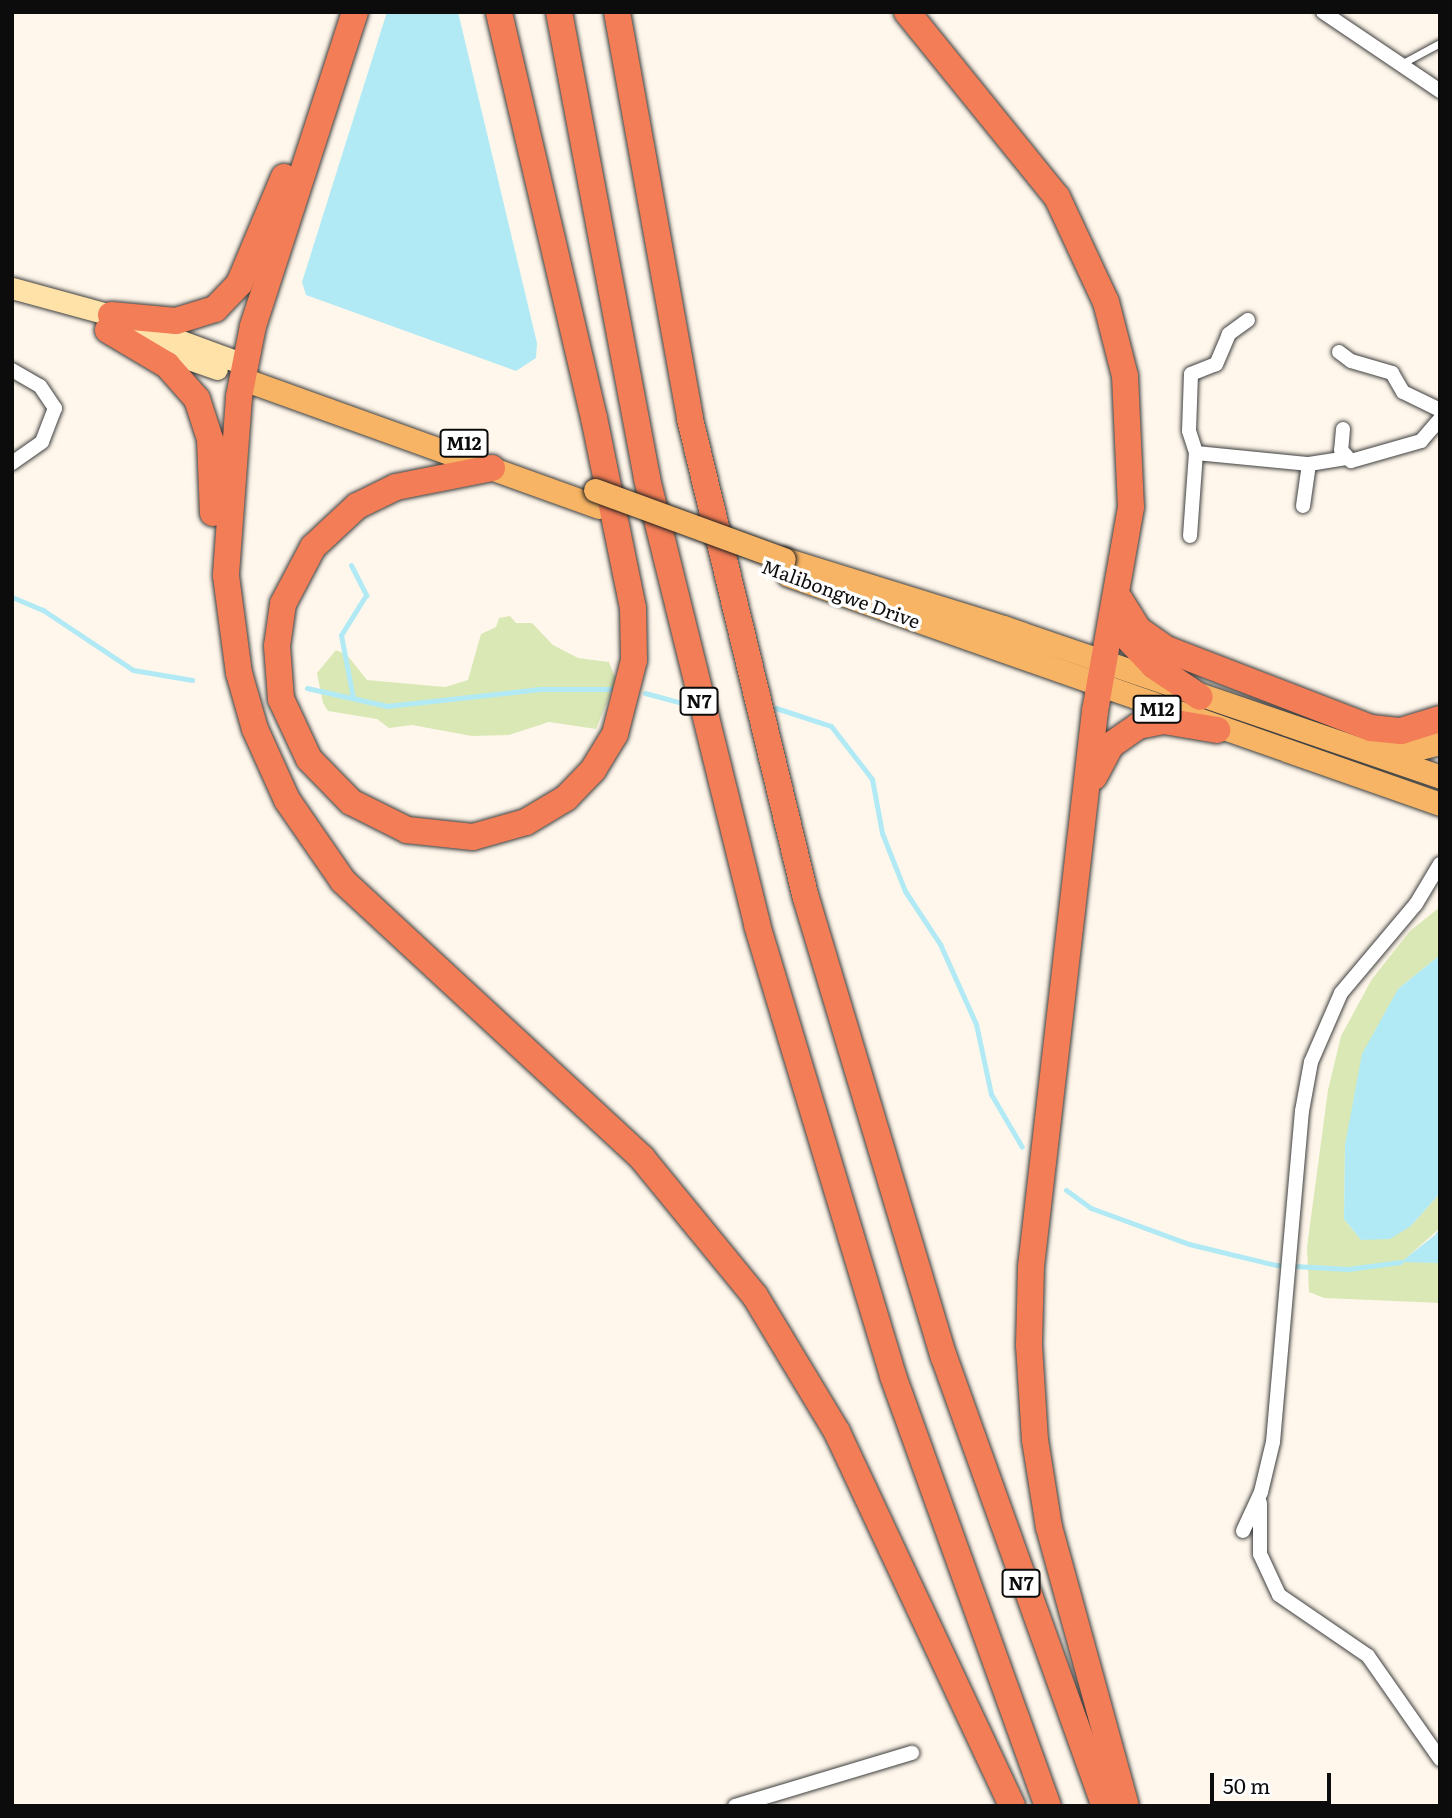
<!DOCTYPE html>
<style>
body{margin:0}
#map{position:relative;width:1452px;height:1818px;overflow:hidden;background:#fff7eb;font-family:Literata,serif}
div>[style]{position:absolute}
.green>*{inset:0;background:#dae8b6}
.water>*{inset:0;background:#b1eaf5}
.stream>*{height:5px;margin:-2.5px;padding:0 2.5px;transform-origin:2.5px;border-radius:2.5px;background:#b1eaf5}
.roads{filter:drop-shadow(0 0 2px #3f3f3f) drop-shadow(0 0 2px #3f3f3f)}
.lane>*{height:7px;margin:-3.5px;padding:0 3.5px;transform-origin:3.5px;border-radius:3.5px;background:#fff}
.street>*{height:14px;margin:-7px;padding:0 7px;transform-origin:7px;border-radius:7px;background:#fff}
.secondary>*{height:21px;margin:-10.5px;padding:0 10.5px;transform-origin:10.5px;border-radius:10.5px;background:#fee2a8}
.primary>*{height:23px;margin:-11.5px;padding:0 11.5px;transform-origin:11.5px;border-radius:11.5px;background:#f6b464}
.highway>*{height:26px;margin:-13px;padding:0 13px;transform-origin:13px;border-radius:13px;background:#f27d56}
.bridges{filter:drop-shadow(0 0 2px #1d1d1d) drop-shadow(0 0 2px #1d1d1d)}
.primary-bridge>*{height:23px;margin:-11.5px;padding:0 11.5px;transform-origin:11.5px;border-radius:11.5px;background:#f6b464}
span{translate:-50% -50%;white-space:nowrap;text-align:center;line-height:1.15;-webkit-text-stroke:7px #fff;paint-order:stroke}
.shield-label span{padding:2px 5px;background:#fff;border:2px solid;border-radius:5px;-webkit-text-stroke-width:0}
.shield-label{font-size:18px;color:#0c0c0c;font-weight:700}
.street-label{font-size:19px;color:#0c0c0c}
.frame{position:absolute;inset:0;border:14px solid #0c0c0c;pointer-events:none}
.scale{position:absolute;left:1210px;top:1773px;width:121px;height:32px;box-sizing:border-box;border:4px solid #0c0c0c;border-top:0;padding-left:9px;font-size:21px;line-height:24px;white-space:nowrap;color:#0c0c0c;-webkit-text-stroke:5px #fff;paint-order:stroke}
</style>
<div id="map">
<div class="green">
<div style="clip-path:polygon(510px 616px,516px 623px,532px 623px,553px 645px,578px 658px,609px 662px,616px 680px,596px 729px,549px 722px,509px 735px,472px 736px,412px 725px,389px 728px,377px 719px,328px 711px,323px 703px,317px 673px,336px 650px,347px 655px,367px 680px,445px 687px,468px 680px,481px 634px,496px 627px,499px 618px)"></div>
<div style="clip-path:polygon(1440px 907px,1440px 955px,1398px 989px,1345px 1145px,1344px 1219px,1361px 1240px,1411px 1226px,1440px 1193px,1440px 1228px,1403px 1261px,1440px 1263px,1440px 1303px,1324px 1298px,1309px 1292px,1307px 1247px,1328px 1090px,1341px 1036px,1372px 979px,1410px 931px)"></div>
</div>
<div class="water">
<div style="clip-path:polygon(387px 12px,458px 12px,537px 343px,536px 358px,516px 371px,306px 295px,302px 282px)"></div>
<div style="clip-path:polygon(1440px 955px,1440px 1193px,1411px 1226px,1390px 1239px,1361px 1240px,1344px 1219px,1345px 1145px,1362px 1054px,1398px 989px)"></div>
<div style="clip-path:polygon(1440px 1228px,1440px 1263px,1401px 1262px,1435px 1235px)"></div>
</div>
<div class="stream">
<div style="left:351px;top:565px;width:34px;rotate:63deg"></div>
<div style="left:366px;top:595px;width:47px;rotate:122deg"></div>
<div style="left:341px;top:635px;width:64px;rotate:79.2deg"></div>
<div style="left:12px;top:597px;width:34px;rotate:23deg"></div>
<div style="left:43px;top:610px;width:108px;rotate:33.7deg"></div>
<div style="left:133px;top:670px;width:60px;rotate:9.6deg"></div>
<div style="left:307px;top:688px;width:82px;rotate:12.7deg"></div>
<div style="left:387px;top:706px;width:154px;rotate:-6.3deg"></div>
<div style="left:540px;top:689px;width:77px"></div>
<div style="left:645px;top:693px;width:35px;rotate:15deg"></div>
<div style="left:776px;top:708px;width:58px;rotate:18.1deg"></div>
<div style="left:831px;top:726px;width:67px;rotate:52.3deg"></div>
<div style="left:872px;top:779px;width:55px;rotate:79.5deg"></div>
<div style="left:882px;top:833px;width:62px;rotate:68.4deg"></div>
<div style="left:905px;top:891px;width:64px;rotate:56.6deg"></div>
<div style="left:940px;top:944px;width:88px;rotate:65.8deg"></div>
<div style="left:976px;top:1024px;width:72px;rotate:77.9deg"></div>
<div style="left:991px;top:1094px;width:61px;rotate:59.7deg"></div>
<div style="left:1066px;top:1190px;width:31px;rotate:36deg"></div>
<div style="left:1091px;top:1208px;width:104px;rotate:20.2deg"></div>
<div style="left:1189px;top:1244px;width:89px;rotate:13.6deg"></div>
<div style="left:1276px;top:1265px;width:72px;rotate:3.2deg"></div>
<div style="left:1348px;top:1269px;width:53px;rotate:-7.5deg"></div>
</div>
<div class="roads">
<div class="lane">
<div style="left:1401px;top:64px;width:44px;rotate:-28.3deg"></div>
</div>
<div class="street">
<div style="left:1323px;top:12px;width:141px;rotate:34deg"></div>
<div style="left:1248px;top:320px;width:24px;rotate:144deg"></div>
<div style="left:1229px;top:334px;width:33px;rotate:113deg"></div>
<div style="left:1216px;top:364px;width:27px;rotate:158deg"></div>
<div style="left:1191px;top:374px;width:57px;rotate:92deg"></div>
<div style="left:1189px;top:431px;width:23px;rotate:72deg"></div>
<div style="left:1196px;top:453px;width:114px;rotate:5.6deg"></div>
<div style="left:1309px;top:464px;width:36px;rotate:-9deg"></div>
<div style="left:1339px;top:352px;width:15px;rotate:37deg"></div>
<div style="left:1351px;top:361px;width:43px;rotate:16.3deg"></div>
<div style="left:1392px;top:373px;width:22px;rotate:60deg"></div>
<div style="left:1403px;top:392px;width:41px;rotate:25.9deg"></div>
<div style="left:12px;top:370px;width:32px;rotate:30deg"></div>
<div style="left:40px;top:386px;width:27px;rotate:56deg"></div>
<div style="left:55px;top:408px;width:36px;rotate:111deg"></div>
<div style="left:42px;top:442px;width:37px;rotate:145deg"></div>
<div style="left:1343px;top:429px;width:21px;rotate:95deg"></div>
<div style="left:1341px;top:450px;width:15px;rotate:48deg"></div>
<div style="left:1351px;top:461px;width:73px;rotate:-15.9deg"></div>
<div style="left:1421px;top:441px;width:29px;rotate:-49deg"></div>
<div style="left:1303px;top:506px;width:42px;rotate:-81.9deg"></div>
<div style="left:1190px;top:536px;width:83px;rotate:-85.9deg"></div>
<div style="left:1260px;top:1503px;width:51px;rotate:90deg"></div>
<div style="left:1260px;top:1554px;width:45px;rotate:65.1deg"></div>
<div style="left:1279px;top:1595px;width:108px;rotate:34.4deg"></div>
<div style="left:1368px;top:1656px;width:126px;rotate:55deg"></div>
<div style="left:1243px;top:1531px;width:43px;rotate:-65.2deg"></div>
<div style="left:1261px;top:1492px;width:51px;rotate:-76.5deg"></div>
<div style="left:1273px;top:1442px;width:332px;rotate:-85deg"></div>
<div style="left:1302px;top:1111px;width:50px;rotate:-79.6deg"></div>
<div style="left:1311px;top:1062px;width:75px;rotate:-66.5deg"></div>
<div style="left:1341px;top:993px;width:116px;rotate:-49.9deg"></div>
<div style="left:1416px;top:904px;width:47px;rotate:-59deg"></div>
<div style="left:735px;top:1806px;width:185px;rotate:-16.7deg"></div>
</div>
<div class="secondary">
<div style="left:12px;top:288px;width:103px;rotate:15.3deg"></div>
<div style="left:111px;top:315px;width:144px;rotate:20.3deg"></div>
<div style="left:149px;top:345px;width:72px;rotate:19.4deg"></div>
</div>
<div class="primary">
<div style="left:243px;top:379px;width:378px;rotate:19.8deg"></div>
<div style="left:784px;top:559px;width:229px;rotate:17.2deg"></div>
<div style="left:1003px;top:627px;width:462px;rotate:18.9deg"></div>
<div style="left:788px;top:575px;width:691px;rotate:19.35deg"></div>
<div style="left:1376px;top:747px;width:40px;rotate:2.9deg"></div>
<div style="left:1416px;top:749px;width:25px;rotate:-14deg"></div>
</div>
<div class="highway">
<div style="left:355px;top:12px;width:330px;rotate:108deg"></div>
<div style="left:253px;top:326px;width:72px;rotate:101.2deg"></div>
<div style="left:239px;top:397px;width:179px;rotate:94.2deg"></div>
<div style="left:226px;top:576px;width:98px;rotate:82.4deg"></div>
<div style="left:239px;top:673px;width:58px;rotate:74.1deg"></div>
<div style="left:255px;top:729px;width:78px;rotate:65.7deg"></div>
<div style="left:287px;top:800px;width:98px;rotate:55.3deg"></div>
<div style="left:343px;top:881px;width:408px;rotate:42.8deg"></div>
<div style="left:642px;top:1158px;width:178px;rotate:50.7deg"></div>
<div style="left:755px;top:1296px;width:159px;rotate:58.9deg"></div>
<div style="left:837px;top:1432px;width:413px;rotate:64.9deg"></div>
<div style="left:559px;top:12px;width:475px;rotate:79.3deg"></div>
<div style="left:647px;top:479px;width:459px;rotate:76.1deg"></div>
<div style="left:757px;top:925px;width:471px;rotate:73.2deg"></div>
<div style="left:893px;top:1376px;width:457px;rotate:70.2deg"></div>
<div style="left:617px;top:12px;width:413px;rotate:79.8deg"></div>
<div style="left:690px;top:419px;width:493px;rotate:76.4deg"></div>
<div style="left:806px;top:898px;width:479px;rotate:73.3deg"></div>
<div style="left:944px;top:1357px;width:477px;rotate:70.3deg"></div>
<div style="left:907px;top:12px;width:238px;rotate:51deg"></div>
<div style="left:1057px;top:197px;width:116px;rotate:65deg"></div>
<div style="left:1106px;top:302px;width:76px;rotate:75.6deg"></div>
<div style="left:1125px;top:376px;width:131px;rotate:87.4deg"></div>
<div style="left:1131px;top:507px;width:207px;rotate:100deg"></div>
<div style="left:1095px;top:711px;width:560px;rotate:96.57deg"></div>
<div style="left:1031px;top:1267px;width:78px;rotate:91.5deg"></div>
<div style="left:1029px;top:1345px;width:95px;rotate:86.4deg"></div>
<div style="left:1035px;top:1440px;width:88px;rotate:80.9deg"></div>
<div style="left:1049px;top:1527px;width:289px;rotate:74.6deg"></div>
<div style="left:111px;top:315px;width:65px;rotate:5.3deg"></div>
<div style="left:176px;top:321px;width:41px;rotate:-17.1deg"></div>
<div style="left:215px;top:309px;width:35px;rotate:-46deg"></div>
<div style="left:239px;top:284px;width:116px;rotate:-67.2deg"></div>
<div style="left:108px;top:330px;width:69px;rotate:30.7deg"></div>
<div style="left:167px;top:365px;width:45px;rotate:48.6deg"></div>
<div style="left:197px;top:399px;width:42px;rotate:72deg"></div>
<div style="left:210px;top:439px;width:74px;rotate:87.7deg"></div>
<div style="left:492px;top:468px;width:98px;rotate:168.8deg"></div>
<div style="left:396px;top:487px;width:43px;rotate:154deg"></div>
<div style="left:357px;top:506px;width:60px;rotate:137deg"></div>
<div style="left:313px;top:547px;width:64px;rotate:117.8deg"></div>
<div style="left:283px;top:604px;width:42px;rotate:98.1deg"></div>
<div style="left:277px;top:646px;width:53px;rotate:85.7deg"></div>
<div style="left:281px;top:699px;width:66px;rotate:65deg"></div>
<div style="left:309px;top:759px;width:60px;rotate:45.7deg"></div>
<div style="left:351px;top:802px;width:63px;rotate:26.6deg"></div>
<div style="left:407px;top:830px;width:66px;rotate:6.1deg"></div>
<div style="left:473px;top:837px;width:55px;rotate:-15.8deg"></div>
<div style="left:526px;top:822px;width:47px;rotate:-31deg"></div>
<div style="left:566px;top:798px;width:39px;rotate:-46deg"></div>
<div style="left:593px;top:770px;width:42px;rotate:-58.6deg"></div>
<div style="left:615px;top:734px;width:76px;rotate:-75.6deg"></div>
<div style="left:634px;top:660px;width:52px;rotate:-91.1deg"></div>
<div style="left:633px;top:608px;width:194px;rotate:-101.6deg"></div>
<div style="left:594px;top:418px;width:417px;rotate:-103.2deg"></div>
<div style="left:1120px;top:600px;width:36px;rotate:58deg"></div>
<div style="left:1139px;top:630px;width:33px;rotate:35deg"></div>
<div style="left:1166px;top:649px;width:220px;rotate:21.1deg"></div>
<div style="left:1371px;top:728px;width:30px;rotate:6deg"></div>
<div style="left:1401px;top:731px;width:41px;rotate:-17.1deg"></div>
<div style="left:1121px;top:631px;width:48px;rotate:46.7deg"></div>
<div style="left:1154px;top:666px;width:55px;rotate:34deg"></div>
<div style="left:1094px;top:777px;width:36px;rotate:-62deg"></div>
<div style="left:1111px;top:745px;width:33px;rotate:-35deg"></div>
<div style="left:1138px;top:726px;width:26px;rotate:-11deg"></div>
<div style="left:1164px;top:721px;width:54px;rotate:9.6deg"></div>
</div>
</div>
<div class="bridges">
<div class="primary-bridge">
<div style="left:595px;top:490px;width:201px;rotate:20.1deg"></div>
</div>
</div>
<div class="shield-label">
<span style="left:464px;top:443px">M12</span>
<span style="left:699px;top:701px">N7</span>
<span style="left:1157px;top:709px">M12</span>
<span style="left:1021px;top:1583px">N7</span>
</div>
<div class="street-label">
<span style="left:841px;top:594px;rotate:20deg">Malibongwe Drive</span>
</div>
<div class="frame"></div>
<div class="scale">50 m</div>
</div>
